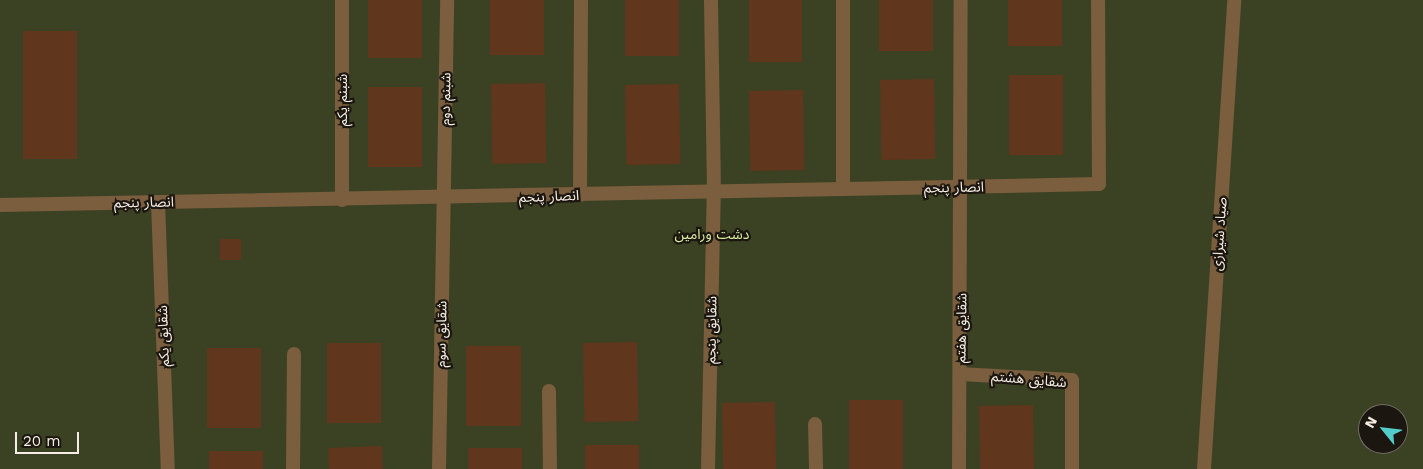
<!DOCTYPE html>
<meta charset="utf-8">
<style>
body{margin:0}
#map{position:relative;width:1423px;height:469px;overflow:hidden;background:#392c1d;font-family:"Work Sans","Noto Sans Arabic",sans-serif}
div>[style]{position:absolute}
.green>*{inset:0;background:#3b4223}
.building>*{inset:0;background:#60361c;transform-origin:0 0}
.minor>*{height:14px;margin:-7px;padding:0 7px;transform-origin:7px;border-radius:7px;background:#7a5e3e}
span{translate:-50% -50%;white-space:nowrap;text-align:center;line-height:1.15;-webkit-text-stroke:4.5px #1b160f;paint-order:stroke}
.street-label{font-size:14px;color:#f5ede3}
.park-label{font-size:14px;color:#d7ea9d}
.north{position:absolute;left:1358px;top:404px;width:50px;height:50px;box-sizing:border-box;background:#1b160f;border:1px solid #726c64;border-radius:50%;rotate:299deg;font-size:14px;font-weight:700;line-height:20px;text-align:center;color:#f5ede3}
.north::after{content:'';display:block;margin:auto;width:18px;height:22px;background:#53cdca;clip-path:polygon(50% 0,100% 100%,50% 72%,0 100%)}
.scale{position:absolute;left:15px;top:432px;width:64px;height:22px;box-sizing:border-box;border:2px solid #f5ede3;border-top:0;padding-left:6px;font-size:15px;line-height:18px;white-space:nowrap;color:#f5ede3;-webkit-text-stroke:4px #1b160f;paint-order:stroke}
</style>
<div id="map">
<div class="green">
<div style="clip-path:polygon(evenodd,0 0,1423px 0,1423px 469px,0 469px,0 0,1368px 414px,1398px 414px,1398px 444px,1368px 444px,1368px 414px)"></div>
</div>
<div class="building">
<div style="left:368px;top:0;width:54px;height:58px"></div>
<div style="left:490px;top:0;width:54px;height:55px"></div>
<div style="left:625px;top:0;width:54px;height:56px"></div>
<div style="left:749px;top:0;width:53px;height:62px"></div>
<div style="left:879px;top:0;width:54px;height:51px"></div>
<div style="left:1008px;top:0;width:54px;height:46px"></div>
<div style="left:77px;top:31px;width:128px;height:54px;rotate:90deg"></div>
<div style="left:1009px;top:75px;width:54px;height:80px"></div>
<div style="left:934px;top:79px;width:80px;height:54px;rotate:89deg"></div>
<div style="left:545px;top:83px;width:80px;height:54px;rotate:89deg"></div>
<div style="left:679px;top:84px;width:80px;height:54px;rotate:89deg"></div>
<div style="left:368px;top:87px;width:54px;height:80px"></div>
<div style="left:803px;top:90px;width:80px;height:54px;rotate:89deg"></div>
<div style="left:241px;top:239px;width:21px;height:21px;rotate:90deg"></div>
<div style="left:637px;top:342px;width:79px;height:54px;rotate:89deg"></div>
<div style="left:381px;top:343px;width:80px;height:54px;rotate:90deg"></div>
<div style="left:466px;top:346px;width:55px;height:80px"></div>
<div style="left:207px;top:348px;width:54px;height:80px"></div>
<div style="left:849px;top:400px;width:54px;height:69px"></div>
<div style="left:775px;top:402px;width:67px;height:53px;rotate:89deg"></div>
<div style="left:1033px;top:405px;width:64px;height:54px;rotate:89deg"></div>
<div style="left:639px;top:445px;width:24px;height:54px;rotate:90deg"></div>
<div style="left:382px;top:446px;width:23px;height:54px;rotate:88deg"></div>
<div style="left:522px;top:448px;width:21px;height:54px;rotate:90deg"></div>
<div style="left:209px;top:451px;width:54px;height:18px"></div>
</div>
<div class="minor">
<div style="left:342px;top:0;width:200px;rotate:90deg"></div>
<div style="left:843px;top:189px;width:189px;rotate:-90deg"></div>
<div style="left:580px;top:195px;width:195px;rotate:-89.7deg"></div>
<div style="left:158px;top:202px;width:267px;rotate:87.9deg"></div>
<div style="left:0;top:205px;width:1099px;rotate:-1.09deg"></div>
<div style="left:1099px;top:184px;width:184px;rotate:-90.3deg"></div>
<div style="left:960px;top:374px;width:112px;rotate:3.1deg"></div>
<div style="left:1072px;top:380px;width:89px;rotate:90deg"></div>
<div style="left:549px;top:391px;width:78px;rotate:89.3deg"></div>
<div style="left:815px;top:424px;width:45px;rotate:88.7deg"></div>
<div style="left:293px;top:469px;width:115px;rotate:-89.5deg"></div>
<div style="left:439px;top:469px;width:469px;rotate:-89deg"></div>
<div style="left:708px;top:469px;width:277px;rotate:-88.8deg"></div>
<div style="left:714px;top:192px;width:192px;rotate:-90.9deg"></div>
<div style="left:959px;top:469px;width:469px;rotate:-89.8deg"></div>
<div style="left:1204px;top:469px;width:470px;rotate:-86.3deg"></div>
</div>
<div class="street-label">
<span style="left:445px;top:99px;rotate:-89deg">شبنم دوم</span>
<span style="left:342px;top:100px;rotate:-90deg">شبنم یکم</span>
<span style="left:954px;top:187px;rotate:-1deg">انصار پنجم</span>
<span style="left:549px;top:196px;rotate:-2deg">انصار پنجم</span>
<span style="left:144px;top:202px;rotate:-1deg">انصار پنجم</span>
<span style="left:1219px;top:234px;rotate:-86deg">صیاد شیرازی</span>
<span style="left:961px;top:328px;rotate:-89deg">شقایق هفتم</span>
<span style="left:711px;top:330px;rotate:-89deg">شقایق پنجم</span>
<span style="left:441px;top:334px;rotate:-89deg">شقایق سوم</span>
<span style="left:163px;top:336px;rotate:-92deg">شقایق یکم</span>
<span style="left:1029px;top:379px;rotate:5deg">شقایق هشتم</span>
</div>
<div class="park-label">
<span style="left:712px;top:234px">دشت ورامین</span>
</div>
<div class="north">N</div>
<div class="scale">20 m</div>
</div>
